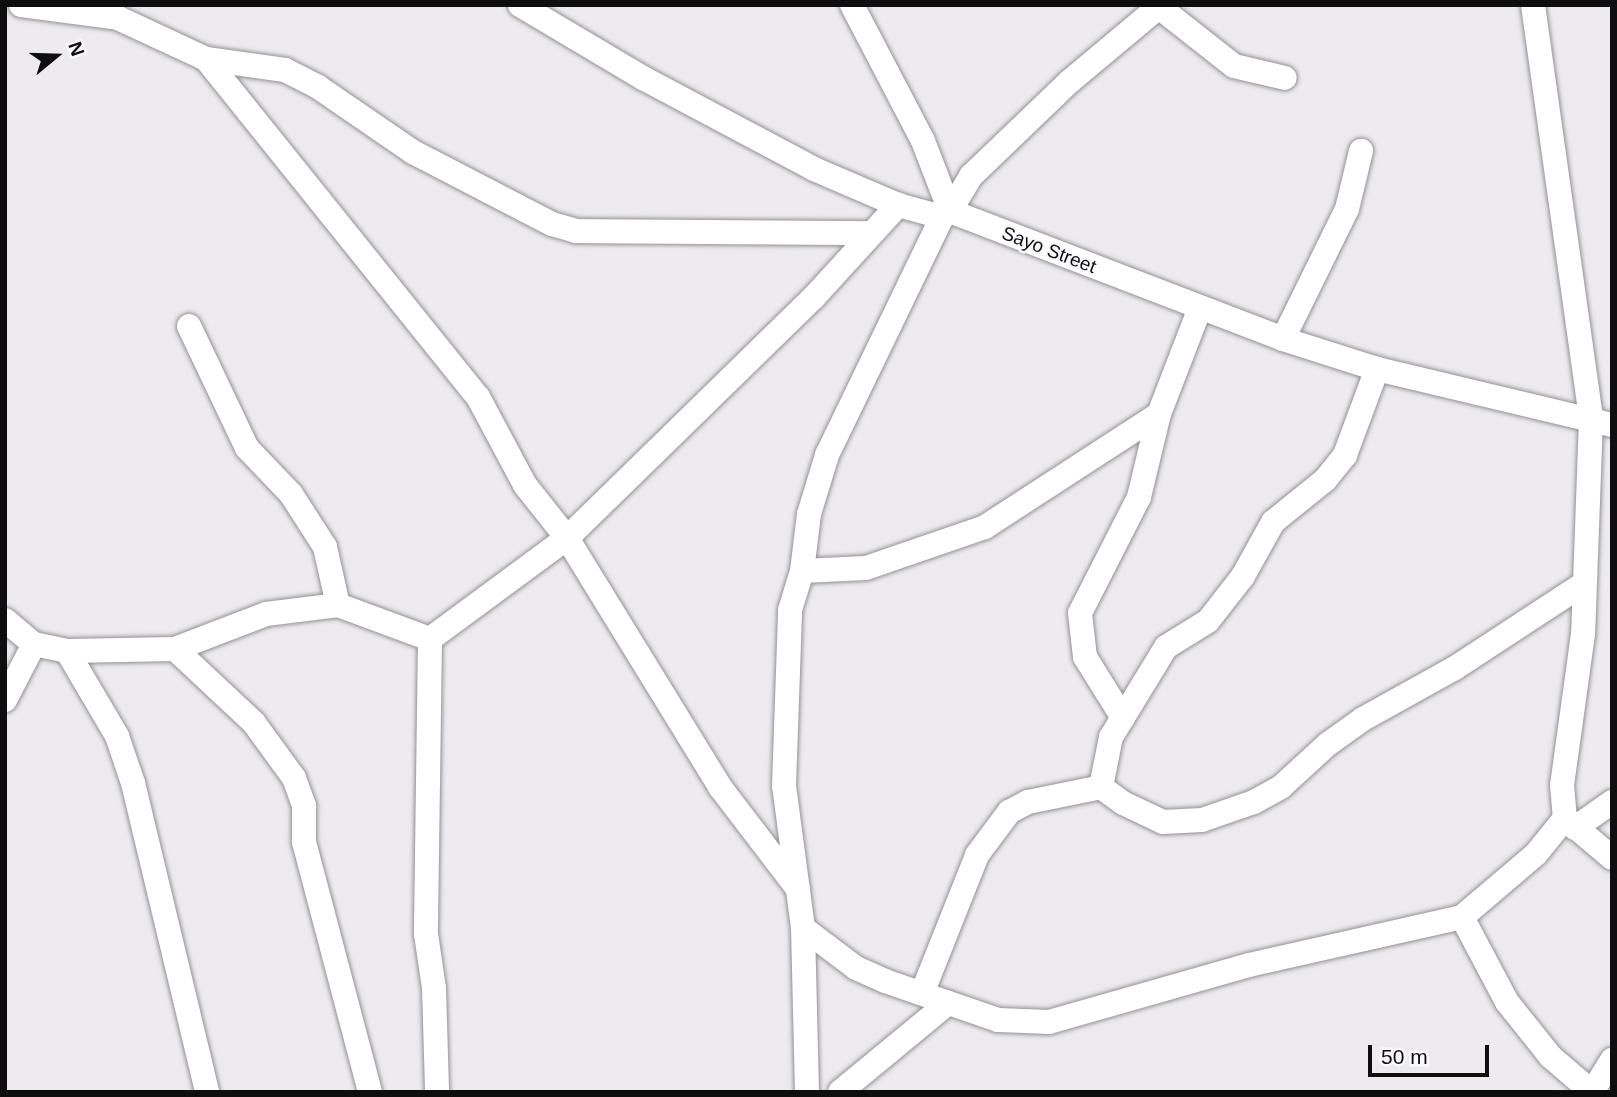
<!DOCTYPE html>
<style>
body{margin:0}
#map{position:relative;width:1617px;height:1097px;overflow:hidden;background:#edebef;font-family:Arial,sans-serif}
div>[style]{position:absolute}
.roads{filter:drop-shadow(0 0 2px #929194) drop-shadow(0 0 2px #929194)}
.minor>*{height:24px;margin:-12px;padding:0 12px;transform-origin:12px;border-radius:12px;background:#fff}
span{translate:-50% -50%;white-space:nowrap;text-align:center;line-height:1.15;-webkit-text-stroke:5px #faf9fd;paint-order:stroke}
.street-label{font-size:19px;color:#0f0e0f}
.frame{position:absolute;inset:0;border:7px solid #0f0e0f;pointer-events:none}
.north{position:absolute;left:21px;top:21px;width:70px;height:70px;-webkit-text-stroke:5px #faf9fd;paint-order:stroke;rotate:71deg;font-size:19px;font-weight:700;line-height:28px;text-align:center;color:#0f0e0f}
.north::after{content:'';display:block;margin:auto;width:24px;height:32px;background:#0f0e0f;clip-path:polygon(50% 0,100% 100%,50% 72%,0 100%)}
.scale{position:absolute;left:1368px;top:1045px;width:121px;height:32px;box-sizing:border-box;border:4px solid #0f0e0f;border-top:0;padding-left:9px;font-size:21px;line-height:24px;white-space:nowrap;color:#0f0e0f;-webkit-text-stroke:5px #faf9fd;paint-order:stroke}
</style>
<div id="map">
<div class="roads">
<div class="minor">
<div style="left:21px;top:5px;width:98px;rotate:7.6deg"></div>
<div style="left:118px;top:18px;width:97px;rotate:25deg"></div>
<div style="left:206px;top:59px;width:80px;rotate:7.9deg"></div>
<div style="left:285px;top:70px;width:37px;rotate:27deg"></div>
<div style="left:318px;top:87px;width:115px;rotate:34.4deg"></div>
<div style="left:413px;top:152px;width:157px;rotate:27.4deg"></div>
<div style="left:552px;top:224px;width:25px;rotate:16deg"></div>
<div style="left:576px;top:231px;width:294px;rotate:0.4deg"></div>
<div style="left:520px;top:5px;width:143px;rotate:30.7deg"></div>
<div style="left:643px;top:78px;width:194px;rotate:28deg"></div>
<div style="left:814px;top:169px;width:91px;rotate:23.2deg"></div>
<div style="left:898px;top:205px;width:46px;rotate:15.3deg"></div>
<div style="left:942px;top:217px;width:10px;rotate:-37deg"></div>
<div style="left:950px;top:211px;width:357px;rotate:21deg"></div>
<div style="left:1283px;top:339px;width:99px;rotate:17.7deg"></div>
<div style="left:1377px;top:369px;width:242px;rotate:13.4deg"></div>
<div style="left:852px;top:5px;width:153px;rotate:62.4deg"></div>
<div style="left:923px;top:141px;width:75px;rotate:68.9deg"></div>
<div style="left:1533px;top:5px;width:418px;rotate:82deg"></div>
<div style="left:1591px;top:419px;width:215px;rotate:92.1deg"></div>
<div style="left:1583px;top:634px;width:152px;rotate:97.9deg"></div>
<div style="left:1562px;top:785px;width:33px;rotate:85deg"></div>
<div style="left:1159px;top:7px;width:95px;rotate:38.2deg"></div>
<div style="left:1234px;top:66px;width:52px;rotate:13.2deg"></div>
<div style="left:206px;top:59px;width:434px;rotate:51.2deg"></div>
<div style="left:478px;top:397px;width:100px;rotate:61.9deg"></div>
<div style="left:525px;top:485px;width:68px;rotate:51.6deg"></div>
<div style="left:567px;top:538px;width:292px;rotate:58.4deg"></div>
<div style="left:720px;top:787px;width:128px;rotate:52.6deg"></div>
<div style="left:950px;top:211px;width:41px;rotate:-59deg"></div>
<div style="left:971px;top:176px;width:136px;rotate:-43.8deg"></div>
<div style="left:1069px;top:82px;width:120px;rotate:-39.9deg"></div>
<div style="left:189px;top:326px;width:135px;rotate:64.6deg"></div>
<div style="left:247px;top:448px;width:64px;rotate:46.3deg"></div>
<div style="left:291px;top:494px;width:63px;rotate:57.3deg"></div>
<div style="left:325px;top:547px;width:59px;rotate:77.4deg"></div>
<div style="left:1283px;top:339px;width:145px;rotate:-63.8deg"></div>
<div style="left:1347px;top:209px;width:60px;rotate:-76.4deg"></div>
<div style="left:802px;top:571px;width:64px;rotate:-2.7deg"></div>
<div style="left:866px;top:568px;width:126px;rotate:-19deg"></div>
<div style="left:985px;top:527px;width:207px;rotate:-33deg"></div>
<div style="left:5px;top:620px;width:38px;rotate:40deg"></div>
<div style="left:34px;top:644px;width:34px;rotate:12deg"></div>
<div style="left:67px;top:651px;width:108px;rotate:-1.1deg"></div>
<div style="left:175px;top:649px;width:97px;rotate:-21deg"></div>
<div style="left:266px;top:614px;width:73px;rotate:-7.1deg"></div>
<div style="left:338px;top:605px;width:98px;rotate:20.3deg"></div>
<div style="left:430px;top:639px;width:170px;rotate:-36.4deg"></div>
<div style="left:567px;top:538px;width:345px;rotate:-44.3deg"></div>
<div style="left:814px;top:297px;width:125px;rotate:-47.6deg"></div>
<div style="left:430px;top:639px;width:295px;rotate:90.8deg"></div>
<div style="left:426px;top:934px;width:55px;rotate:81.6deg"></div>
<div style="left:434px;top:988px;width:104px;rotate:88.3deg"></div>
<div style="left:175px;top:649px;width:108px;rotate:43.1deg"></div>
<div style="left:254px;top:723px;width:68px;rotate:54deg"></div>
<div style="left:294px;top:778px;width:30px;rotate:70deg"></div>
<div style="left:304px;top:806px;width:36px;rotate:90deg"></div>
<div style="left:304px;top:842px;width:259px;rotate:75.2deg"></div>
<div style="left:67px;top:651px;width:99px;rotate:59.5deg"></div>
<div style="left:117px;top:736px;width:50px;rotate:71.2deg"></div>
<div style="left:133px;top:783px;width:318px;rotate:76.5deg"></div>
<div style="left:5px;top:700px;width:63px;rotate:-62.6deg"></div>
<div style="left:1123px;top:718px;width:72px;rotate:-121.9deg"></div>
<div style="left:1085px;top:657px;width:44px;rotate:-96.5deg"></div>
<div style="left:1080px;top:613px;width:130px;rotate:-63deg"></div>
<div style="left:1139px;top:497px;width:85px;rotate:-76.5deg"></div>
<div style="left:1159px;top:414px;width:114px;rotate:-68.9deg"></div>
<div style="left:1101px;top:787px;width:51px;rotate:-78.7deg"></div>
<div style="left:1111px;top:737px;width:105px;rotate:-58.6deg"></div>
<div style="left:1166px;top:647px;width:49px;rotate:-31.8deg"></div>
<div style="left:1208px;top:621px;width:57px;rotate:-52.1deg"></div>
<div style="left:1243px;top:576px;width:62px;rotate:-60.9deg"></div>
<div style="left:1273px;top:522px;width:67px;rotate:-38.9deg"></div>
<div style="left:1325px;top:480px;width:32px;rotate:-51deg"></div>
<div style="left:1345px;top:455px;width:92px;rotate:-69.6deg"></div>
<div style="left:1575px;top:828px;width:45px;rotate:-35.1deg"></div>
<div style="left:1462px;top:917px;width:96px;rotate:62.1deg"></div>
<div style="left:1507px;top:1002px;width:70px;rotate:51.3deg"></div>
<div style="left:1551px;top:1057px;width:54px;rotate:40.5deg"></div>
<div style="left:803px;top:928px;width:66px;rotate:37deg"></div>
<div style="left:856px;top:968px;width:32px;rotate:24deg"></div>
<div style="left:885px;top:981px;width:120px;rotate:19deg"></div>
<div style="left:998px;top:1020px;width:51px;rotate:2.2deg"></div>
<div style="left:1049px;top:1022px;width:208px;rotate:-15.9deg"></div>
<div style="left:1249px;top:965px;width:218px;rotate:-12.7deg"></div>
<div style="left:1462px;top:917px;width:97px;rotate:-40.4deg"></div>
<div style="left:1536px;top:854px;width:46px;rotate:-51.1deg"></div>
<div style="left:1565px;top:818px;width:62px;rotate:40.4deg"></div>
<div style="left:923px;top:991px;width:146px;rotate:-68.3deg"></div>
<div style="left:977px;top:855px;width:54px;rotate:-53.3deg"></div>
<div style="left:1009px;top:812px;width:21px;rotate:-28deg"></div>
<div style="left:1028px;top:802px;width:75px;rotate:-11.6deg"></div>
<div style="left:1101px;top:787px;width:27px;rotate:36deg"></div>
<div style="left:1123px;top:803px;width:44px;rotate:25.4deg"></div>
<div style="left:1163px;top:822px;width:39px;rotate:-3deg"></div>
<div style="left:1202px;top:820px;width:55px;rotate:-19.1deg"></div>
<div style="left:1254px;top:802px;width:31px;rotate:-29deg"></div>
<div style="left:1281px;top:787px;width:64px;rotate:-42.5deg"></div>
<div style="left:1328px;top:744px;width:43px;rotate:-35.5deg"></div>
<div style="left:1363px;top:719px;width:105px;rotate:-29deg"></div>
<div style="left:1455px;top:668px;width:155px;rotate:-33.2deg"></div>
<div style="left:807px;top:1092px;width:164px;rotate:-91.4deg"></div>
<div style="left:803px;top:928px;width:143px;rotate:-97.6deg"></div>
<div style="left:784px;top:786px;width:176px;rotate:-88deg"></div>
<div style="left:790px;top:610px;width:41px;rotate:-72.9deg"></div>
<div style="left:802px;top:571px;width:57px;rotate:-83deg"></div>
<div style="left:809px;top:514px;width:62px;rotate:-73deg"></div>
<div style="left:827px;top:455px;width:264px;rotate:-64.2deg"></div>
<div style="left:840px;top:1092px;width:140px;rotate:-39.5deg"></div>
<div style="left:1592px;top:1092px;width:38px;rotate:-58deg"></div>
</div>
</div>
<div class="street-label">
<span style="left:1049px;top:250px;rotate:21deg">Sayo Street</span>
</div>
<div class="frame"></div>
<div class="north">N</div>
<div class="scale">50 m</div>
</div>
